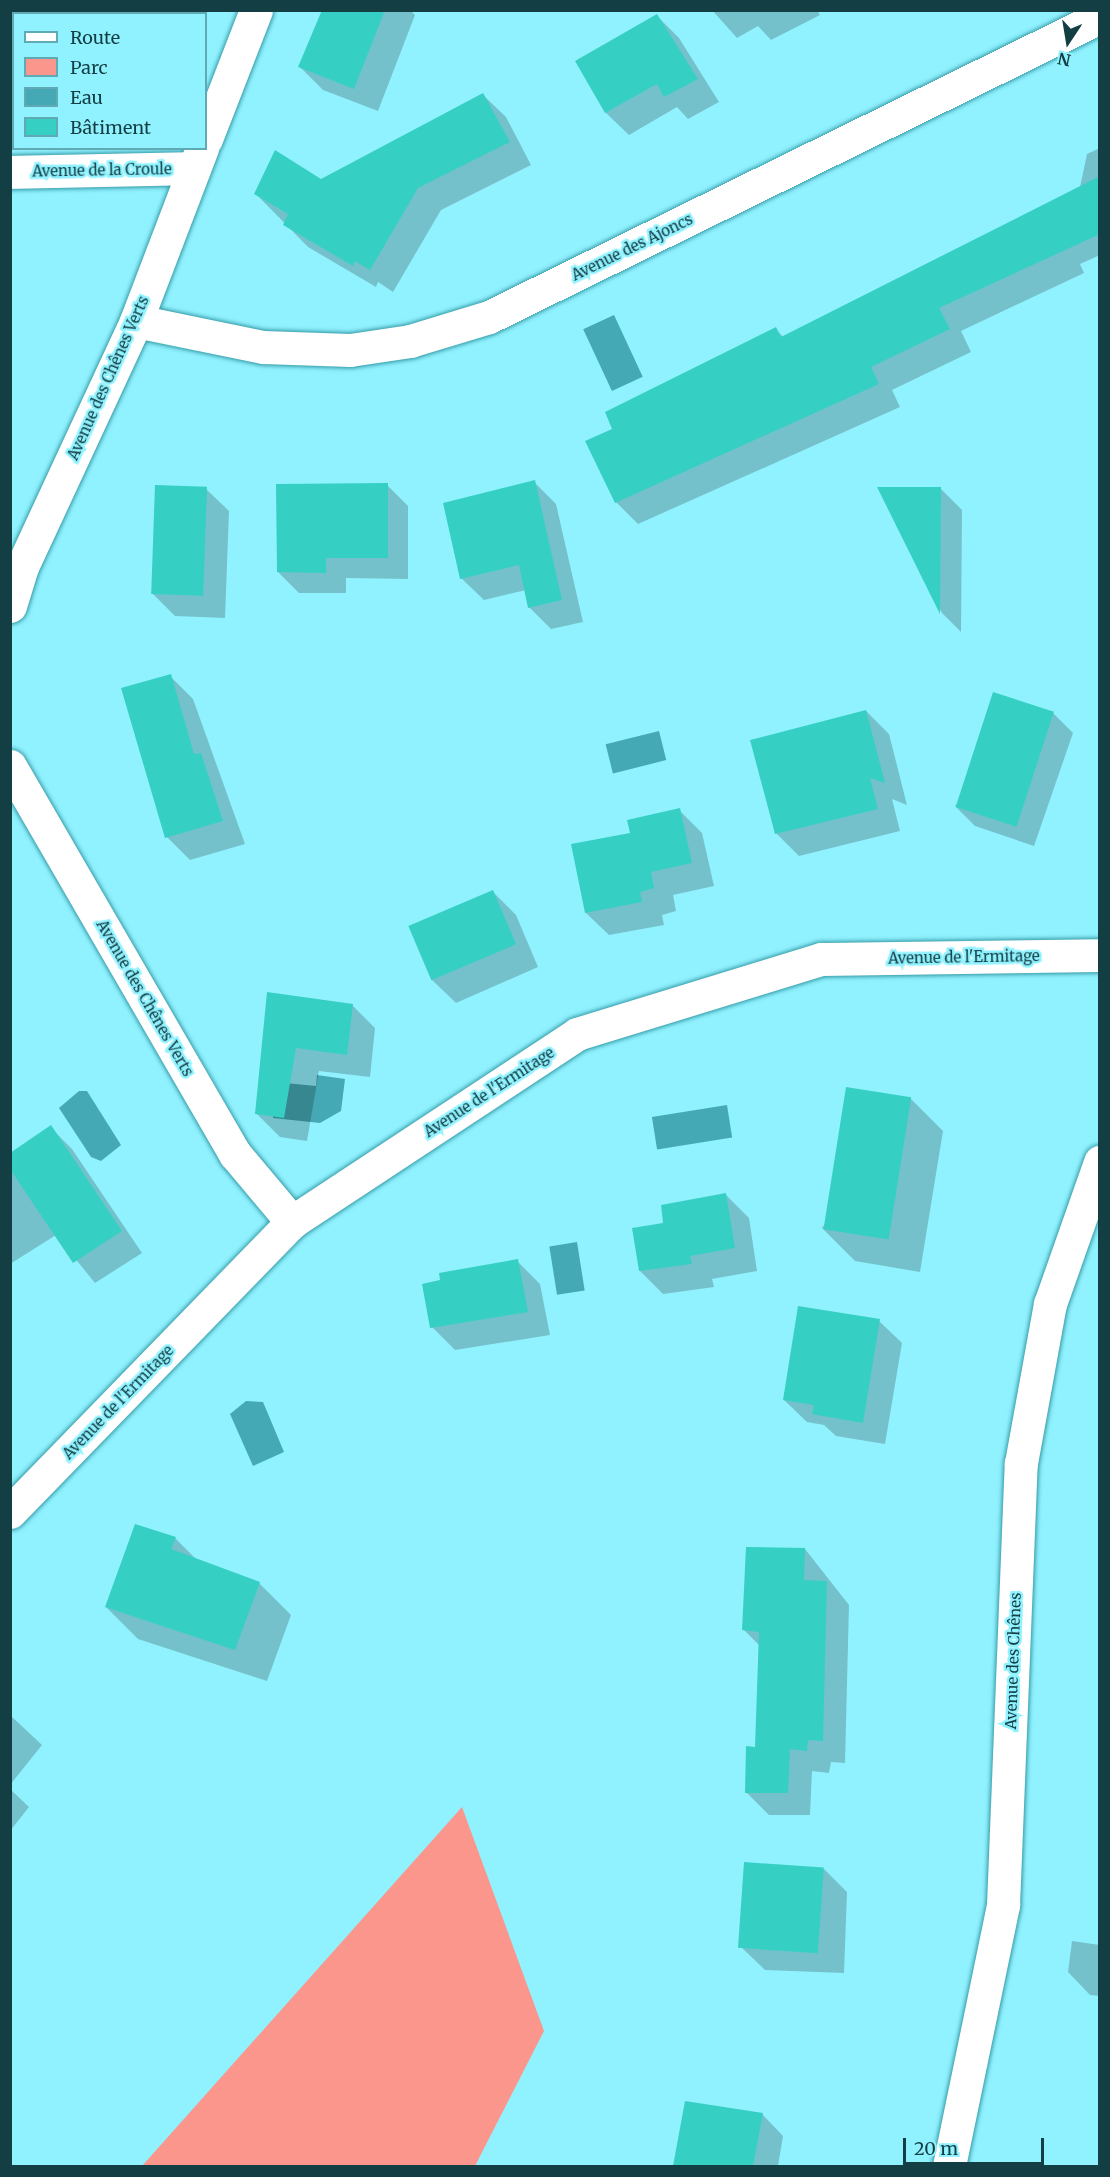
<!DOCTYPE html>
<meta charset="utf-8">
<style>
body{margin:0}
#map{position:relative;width:1110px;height:2177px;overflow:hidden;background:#91f2ff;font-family:Merriweather,serif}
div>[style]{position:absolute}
.green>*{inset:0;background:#fa968c}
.water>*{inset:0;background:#44a9b5;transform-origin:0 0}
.shadow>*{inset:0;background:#0003;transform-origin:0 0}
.building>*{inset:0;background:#35d0c3;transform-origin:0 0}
.roads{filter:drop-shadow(0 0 2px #369ca8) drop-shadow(0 0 2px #369ca8)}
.street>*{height:33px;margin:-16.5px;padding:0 16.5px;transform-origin:16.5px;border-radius:16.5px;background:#fff}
span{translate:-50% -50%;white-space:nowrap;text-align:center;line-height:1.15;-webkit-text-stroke:5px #91f2ff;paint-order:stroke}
.street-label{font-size:15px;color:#133e43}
.frame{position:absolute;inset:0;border:12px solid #133e43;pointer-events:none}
.legend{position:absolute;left:12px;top:12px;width:195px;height:138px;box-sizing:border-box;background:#91f2ff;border:2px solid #5faab4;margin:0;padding:8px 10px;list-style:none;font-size:18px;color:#133e43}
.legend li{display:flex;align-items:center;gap:12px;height:30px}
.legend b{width:30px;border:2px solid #5faab4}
.north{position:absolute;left:1038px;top:12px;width:60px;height:60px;-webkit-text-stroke:4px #91f2ff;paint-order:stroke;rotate:192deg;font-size:16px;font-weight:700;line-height:24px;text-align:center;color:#133e43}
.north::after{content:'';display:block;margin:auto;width:21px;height:27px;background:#133e43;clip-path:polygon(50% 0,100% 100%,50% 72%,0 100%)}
.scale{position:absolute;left:903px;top:2138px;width:141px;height:27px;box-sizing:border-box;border:3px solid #133e43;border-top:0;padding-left:8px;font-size:18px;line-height:21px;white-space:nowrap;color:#133e43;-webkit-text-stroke:4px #91f2ff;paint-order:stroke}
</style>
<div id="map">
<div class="green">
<div style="clip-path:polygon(462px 1807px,544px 2031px,475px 2166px,142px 2166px)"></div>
</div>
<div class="water">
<div style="left:614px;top:315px;width:68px;height:34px;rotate:65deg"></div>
<div style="left:659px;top:731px;width:30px;height:55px;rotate:76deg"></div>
<div style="clip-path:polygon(317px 1075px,345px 1079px,341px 1111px,320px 1123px,273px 1118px,275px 1082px,316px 1086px)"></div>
<div style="clip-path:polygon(79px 1091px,87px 1091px,121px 1145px,101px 1161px,91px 1157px,59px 1108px)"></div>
<div style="left:727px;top:1105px;width:33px;height:76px;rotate:81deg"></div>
<div style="left:577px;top:1242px;width:49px;height:28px;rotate:81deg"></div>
<div style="clip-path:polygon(246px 1401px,263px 1402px,284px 1452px,253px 1466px,230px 1414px)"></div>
</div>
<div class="shadow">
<div style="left:79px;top:10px;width:56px;height:4px"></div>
<div style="clip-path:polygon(323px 10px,410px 10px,415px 15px,378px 111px,323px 90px,300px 67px)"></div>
<div style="clip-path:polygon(712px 10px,817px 10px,820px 15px,771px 40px,758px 26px,737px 38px)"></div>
<div style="clip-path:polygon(657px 16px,679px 38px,719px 102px,688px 119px,677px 107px,629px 135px,606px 113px,577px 61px)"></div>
<div style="left:10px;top:33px;width:4px;height:70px"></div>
<div style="clip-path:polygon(483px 95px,506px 117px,531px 165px,441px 210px,393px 292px,378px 282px,376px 287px,308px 247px,256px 194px,321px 181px)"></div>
<div style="clip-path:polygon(1100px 148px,1100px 255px,1080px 264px,1084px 273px,961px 331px,971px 352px,892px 390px,900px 407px,638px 524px,616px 502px,614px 430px,776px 329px,783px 337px,1080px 187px,1087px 154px)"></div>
<div style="clip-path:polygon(534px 482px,556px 504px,583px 622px,551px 629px,529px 607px,526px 590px,484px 600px,461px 578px)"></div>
<div style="clip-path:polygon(387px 485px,408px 506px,408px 579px,346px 578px,346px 593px,299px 593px,278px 572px)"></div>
<div style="clip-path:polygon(879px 488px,941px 489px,962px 510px,961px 632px,942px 613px)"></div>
<div style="clip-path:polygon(206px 489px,229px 511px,225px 618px,175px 616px,152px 593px)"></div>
<div style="clip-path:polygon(170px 676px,193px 699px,245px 844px,190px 860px,167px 837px)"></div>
<div style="clip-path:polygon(866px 711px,889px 734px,907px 805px,892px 799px,900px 831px,799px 856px,776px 833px)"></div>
<div style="clip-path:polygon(1053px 713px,1073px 733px,1034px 846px,975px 826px,955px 806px)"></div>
<div style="clip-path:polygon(679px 810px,702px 833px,714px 886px,673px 895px,676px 911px,662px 915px,664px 925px,609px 935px,586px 913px,631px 834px)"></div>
<div style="clip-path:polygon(493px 892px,516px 915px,538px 967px,456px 1003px,432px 980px)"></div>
<div style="clip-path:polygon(269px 994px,352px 1005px,375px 1028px,370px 1077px,319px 1071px,307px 1141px,280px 1137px,257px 1114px)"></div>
<div style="clip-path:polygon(910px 1098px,943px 1131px,920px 1272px,855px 1261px,822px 1228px)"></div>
<div style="clip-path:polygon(50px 1127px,72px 1149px,142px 1253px,95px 1283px,56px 1235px,10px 1264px,10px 1170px)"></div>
<div style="clip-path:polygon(726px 1195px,749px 1218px,757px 1271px,712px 1279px,714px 1287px,663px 1294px,640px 1271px,665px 1224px)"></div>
<div style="clip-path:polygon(517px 1261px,540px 1284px,550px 1335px,455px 1350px,432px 1327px)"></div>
<div style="clip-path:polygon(879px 1321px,902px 1343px,885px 1444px,836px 1436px,824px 1425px,807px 1422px,784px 1400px)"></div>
<div style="clip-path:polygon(175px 1538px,198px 1561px,259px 1583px,291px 1615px,267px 1681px,138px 1639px,106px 1607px)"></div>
<div style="clip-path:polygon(805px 1549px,849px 1605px,845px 1763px,831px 1762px,829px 1773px,812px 1771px,810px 1815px,769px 1815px,746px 1792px,756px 1748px,760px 1646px,744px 1630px)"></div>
<div style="clip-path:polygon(10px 1715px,42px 1745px,10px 1785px)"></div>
<div style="clip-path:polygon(10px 1789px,29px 1807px,10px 1831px)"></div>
<div style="clip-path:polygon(824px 1869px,847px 1892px,844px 1973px,765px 1970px,741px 1947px)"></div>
<div style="clip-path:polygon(1072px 1941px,1100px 1945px,1100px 1996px,1090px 1995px,1068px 1972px)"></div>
<div style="clip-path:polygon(686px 2102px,762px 2114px,783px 2136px,778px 2166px,674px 2166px)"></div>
</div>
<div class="building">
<div style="clip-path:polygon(322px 10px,385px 10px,354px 89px,298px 67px)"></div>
<div style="clip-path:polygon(657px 14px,698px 79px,664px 97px,657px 84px,605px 113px,575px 61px)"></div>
<div style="clip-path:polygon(483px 93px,510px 142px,418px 188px,370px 270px,355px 261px,353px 266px,283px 225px,288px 214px,254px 194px,275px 150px,321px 179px)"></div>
<div style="clip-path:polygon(1100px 176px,1100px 234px,939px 308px,950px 329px,871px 367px,879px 384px,615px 503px,585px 441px,612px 429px,605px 412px,776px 327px,781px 337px)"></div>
<div style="clip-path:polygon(535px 480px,562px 600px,528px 608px,519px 565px,460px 579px,443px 503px)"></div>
<div style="clip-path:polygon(388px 483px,388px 558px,326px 558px,326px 573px,277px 572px,276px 484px)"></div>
<div style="left:155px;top:485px;width:52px;height:109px;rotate:2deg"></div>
<div style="clip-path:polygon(877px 487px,941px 487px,940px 614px)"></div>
<div style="clip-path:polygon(171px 674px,194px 754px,201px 753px,223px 821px,165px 838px,121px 688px)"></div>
<div style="left:993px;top:692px;width:64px;height:121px;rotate:18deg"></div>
<div style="clip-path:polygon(866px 710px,885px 783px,870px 778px,878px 809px,775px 834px,750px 740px)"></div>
<div style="clip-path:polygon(680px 808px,692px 863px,651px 872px,654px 888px,640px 892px,642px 902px,585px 913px,571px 844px,630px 833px,627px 820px)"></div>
<div style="left:493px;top:890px;width:59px;height:92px;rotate:67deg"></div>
<div style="clip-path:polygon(267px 992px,353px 1004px,347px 1055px,296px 1048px,284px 1118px,255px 1114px)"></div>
<div style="left:846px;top:1087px;width:66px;height:144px;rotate:9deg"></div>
<div style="clip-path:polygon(51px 1125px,122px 1231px,73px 1263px,10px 1169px,10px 1153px)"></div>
<div style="clip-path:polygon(726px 1193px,735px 1248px,690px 1256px,692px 1264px,639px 1271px,632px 1228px,663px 1223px,661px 1205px)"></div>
<div style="clip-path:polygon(518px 1259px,528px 1312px,430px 1328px,422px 1284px,440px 1280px,439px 1273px)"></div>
<div style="clip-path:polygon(798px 1306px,880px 1319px,863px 1423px,812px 1414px,814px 1405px,783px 1400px)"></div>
<div style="clip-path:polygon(135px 1524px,176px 1537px,171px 1549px,260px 1582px,235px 1650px,105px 1607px)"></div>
<div style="clip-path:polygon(746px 1547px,805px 1548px,804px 1580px,827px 1581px,823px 1741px,808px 1740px,807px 1751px,790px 1749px,788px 1793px,745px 1793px,746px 1746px,755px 1747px,759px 1632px,742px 1630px)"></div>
<div style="left:744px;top:1862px;width:80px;height:86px;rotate:4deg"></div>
<div style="clip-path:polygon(685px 2101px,763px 2113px,753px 2166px,673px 2166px)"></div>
</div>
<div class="roads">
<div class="street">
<div style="left:206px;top:139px;width:138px;rotate:-68.8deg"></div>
<div style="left:10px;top:172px;width:184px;rotate:-1.2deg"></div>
<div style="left:136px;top:321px;width:130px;rotate:11.6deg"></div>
<div style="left:263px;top:347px;width:87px;rotate:2deg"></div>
<div style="left:350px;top:350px;width:61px;rotate:-8.5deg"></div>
<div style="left:410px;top:341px;width:83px;rotate:-16.9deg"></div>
<div style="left:489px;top:317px;width:681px;rotate:-26.15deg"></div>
<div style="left:10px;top:606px;width:39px;rotate:-73deg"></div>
<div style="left:21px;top:569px;width:273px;rotate:-65.1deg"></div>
<div style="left:136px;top:321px;width:185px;rotate:-69.1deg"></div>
<div style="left:10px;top:766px;width:449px;rotate:59.9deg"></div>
<div style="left:235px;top:1154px;width:89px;rotate:50deg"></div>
<div style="left:10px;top:1512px;width:405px;rotate:-45.8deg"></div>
<div style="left:292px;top:1222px;width:341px;rotate:-33.4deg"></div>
<div style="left:577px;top:1034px;width:255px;rotate:-17.1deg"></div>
<div style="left:821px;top:959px;width:279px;rotate:-0.8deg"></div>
<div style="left:949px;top:2166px;width:267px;rotate:-78.3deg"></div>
<div style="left:1003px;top:1905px;width:442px;rotate:-87.7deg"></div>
<div style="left:1021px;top:1463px;width:162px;rotate:-79.7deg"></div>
<div style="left:1050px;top:1304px;width:151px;rotate:-70.6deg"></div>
</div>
</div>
<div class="street-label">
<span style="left:102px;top:170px;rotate:-1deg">Avenue de la Croule</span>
<span style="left:632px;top:247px;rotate:-26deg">Avenue des Ajoncs</span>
<span style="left:108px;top:378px;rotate:-66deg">Avenue des Chênes Verts</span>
<span style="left:964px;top:957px;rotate:-1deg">Avenue de l'Ermitage</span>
<span style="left:145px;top:998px;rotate:60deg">Avenue des Chênes Verts</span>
<span style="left:489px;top:1092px;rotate:-33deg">Avenue de l'Ermitage</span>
<span style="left:118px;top:1402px;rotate:-46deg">Avenue de l'Ermitage</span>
<span style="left:1013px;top:1661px;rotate:-88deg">Avenue des Chênes</span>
</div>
<div class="frame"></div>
<ul class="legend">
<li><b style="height:8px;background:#fff"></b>Route</li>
<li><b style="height:16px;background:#fa968c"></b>Parc</li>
<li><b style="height:16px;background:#44a9b5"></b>Eau</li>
<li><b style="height:16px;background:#35d0c3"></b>Bâtiment</li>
</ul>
<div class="north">N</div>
<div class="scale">20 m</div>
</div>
